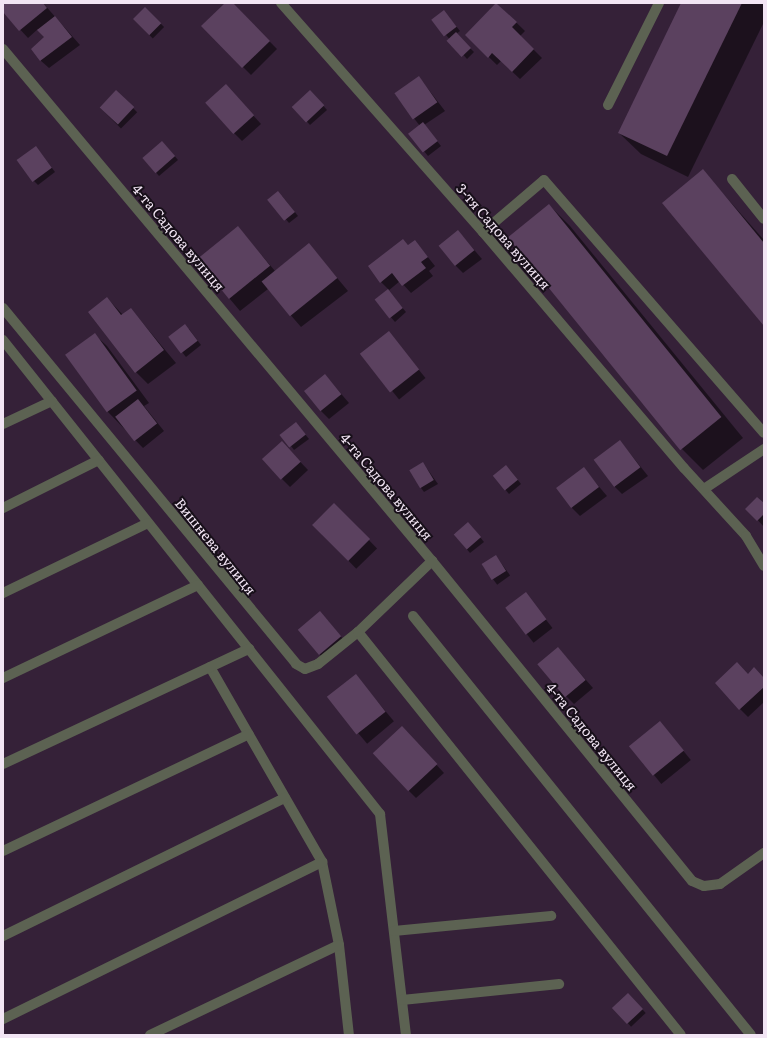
<!DOCTYPE html>
<meta charset="utf-8">
<style>
body{margin:0}
#map{position:relative;width:767px;height:1038px;overflow:hidden;background:#352138;font-family:Literata,serif}
div>[style]{position:absolute}
.shadow>*{inset:0;background:#0007;transform-origin:0 0}
.building>*{inset:0;background:#5b415f;transform-origin:0 0}
.service>*{height:10px;margin:-5px;padding:0 5px;transform-origin:5px;border-radius:5px;background:#5c6252}
.minor>*{height:10px;margin:-5px;padding:0 5px;transform-origin:5px;border-radius:5px;background:#5c6252}
span{translate:-50% -50%;white-space:nowrap;text-align:center;line-height:1.15;-webkit-text-stroke:4px #170f19;paint-order:stroke}
.street-label{font-size:14px;color:#f2e5f4}
.frame{position:absolute;inset:0;border:4px solid #f2e5f4;pointer-events:none}
</style>
<div id="map">
<div class="shadow">
<div style="clip-path:polygon(3px 3px,43px 3px,80px 45px,49px 68px,40px 60px,46px 37px,38px 29px,28px 38px,3px 11px)"></div>
<div style="clip-path:polygon(226px 3px,232px 3px,277px 49px,251px 75px,202px 26px)"></div>
<div style="clip-path:polygon(683px 3px,764px 3px,764px 22px,688px 177px,641px 154px,619px 133px)"></div>
<div style="clip-path:polygon(497px 4px,525px 31px,520px 36px,542px 58px,520px 79px,501px 61px,497px 65px,466px 35px)"></div>
<div style="left:145px;top:8px;width:27px;height:16px;rotate:45deg"></div>
<div style="clip-path:polygon(448px 16px,460px 31px,456px 34px,474px 52px,467px 59px,446px 35px)"></div>
<div style="clip-path:polygon(419px 77px,445px 111px,424px 125px,441px 146px,428px 156px,410px 134px,420px 126px,395px 94px)"></div>
<div style="left:116px;top:91px;width:30px;height:23px;rotate:45deg"></div>
<div style="clip-path:polygon(234px 94px,261px 124px,242px 141px,234px 133px)"></div>
<div style="clip-path:polygon(314px 95px,327px 110px,310px 125px,293px 106px)"></div>
<div style="clip-path:polygon(166px 146px,178px 160px,159px 176px,144px 158px)"></div>
<div style="clip-path:polygon(40px 152px,55px 172px,38px 185px,34px 181px)"></div>
<div style="clip-path:polygon(703px 171px,764px 240px,764px 325px)"></div>
<div style="clip-path:polygon(282px 196px,298px 216px,289px 223px,269px 199px)"></div>
<div style="clip-path:polygon(549px 205px,570px 226px,743px 438px,703px 470px,682px 449px)"></div>
<div style="clip-path:polygon(238px 227px,275px 271px,309px 244px,348px 291px,301px 327px,268px 289px,240px 311px,197px 260px)"></div>
<div style="clip-path:polygon(458px 231px,482px 259px,463px 273px,455px 265px)"></div>
<div style="clip-path:polygon(403px 240px,409px 246px,415px 241px,435px 266px,429px 271px,433px 276px,411px 293px,400px 281px,388px 291px,406px 312px,395px 322px,376px 300px,389px 290px,381px 282px)"></div>
<div style="clip-path:polygon(107px 298px,123px 315px,131px 309px,176px 363px,148px 384px,136px 372px)"></div>
<div style="clip-path:polygon(189px 329px,201px 345px,186px 357px,170px 337px)"></div>
<div style="left:389px;top:333px;width:58px;height:34px;rotate:51deg"></div>
<div style="clip-path:polygon(94px 334px,107px 346px,149px 403px,144px 406px,164px 431px,143px 448px,108px 412px,66px 355px)"></div>
<div style="clip-path:polygon(325px 375px,349px 403px,329px 419px,321px 411px)"></div>
<div style="clip-path:polygon(300px 428px,309px 439px,294px 450px,291px 446px)"></div>
<div style="clip-path:polygon(620px 441px,648px 476px,622px 494px,614px 486px)"></div>
<div style="clip-path:polygon(290px 451px,308px 470px,290px 487px,282px 479px)"></div>
<div style="clip-path:polygon(423px 463px,438px 484px,424px 492px,421px 488px)"></div>
<div style="clip-path:polygon(584px 469px,607px 496px,580px 516px,572px 508px)"></div>
<div style="clip-path:polygon(510px 470px,521px 484px,509px 494px,494px 476px)"></div>
<div style="left:334px;top:504px;width:62px;height:29px;rotate:46deg"></div>
<div style="clip-path:polygon(764px 505px,764px 527px,755px 517px)"></div>
<div style="clip-path:polygon(472px 527px,484px 542px,470px 553px,454px 534px)"></div>
<div style="left:496px;top:556px;width:24px;height:16px;rotate:54deg"></div>
<div style="left:526px;top:594px;width:43px;height:24px;rotate:52deg"></div>
<div style="clip-path:polygon(328px 621px,348px 645px,327px 662px,319px 654px)"></div>
<div style="clip-path:polygon(558px 648px,593px 688px,574px 704px,566px 696px)"></div>
<div style="clip-path:polygon(748px 675px,764px 678px,764px 702px,748px 717px,740px 709px)"></div>
<div style="left:356px;top:676px;width:59px;height:35px;rotate:50deg"></div>
<div style="left:660px;top:722px;width:49px;height:38px;rotate:51deg"></div>
<div style="clip-path:polygon(410px 736px,444px 773px,416px 798px,408px 790px)"></div>
<div style="left:628px;top:994px;width:26px;height:20px;rotate:47deg"></div>
</div>
<div class="building">
<div style="clip-path:polygon(3px 3px,43px 3px,47px 8px,19px 31px,3px 12px)"></div>
<div style="clip-path:polygon(225px 3px,233px 3px,270px 41px,242px 68px,201px 26px)"></div>
<div style="clip-path:polygon(496px 3px,517px 22px,512px 27px,534px 49px,512px 72px,492px 53px,488px 58px,465px 35px)"></div>
<div style="clip-path:polygon(681px 3px,742px 3px,667px 156px,618px 133px)"></div>
<div style="left:145px;top:7px;width:23px;height:17px;rotate:45deg"></div>
<div style="left:444px;top:10px;width:21px;height:16px;rotate:53deg"></div>
<div style="clip-path:polygon(55px 16px,72px 37px,40px 61px,31px 49px,44px 37px,37px 30px)"></div>
<div style="left:456px;top:32px;width:22px;height:13px;rotate:47deg"></div>
<div style="left:419px;top:76px;width:32px;height:30px;rotate:55deg"></div>
<div style="left:226px;top:84px;width:42px;height:28px;rotate:48deg"></div>
<div style="left:116px;top:90px;width:25px;height:24px;rotate:43deg"></div>
<div style="left:310px;top:90px;width:21px;height:25px;rotate:47deg"></div>
<div style="left:423px;top:122px;width:24px;height:19px;rotate:52deg"></div>
<div style="left:162px;top:141px;width:20px;height:26px;rotate:49deg"></div>
<div style="left:36px;top:146px;width:27px;height:24px;rotate:54deg"></div>
<div style="clip-path:polygon(703px 169px,764px 243px,764px 326px,662px 203px)"></div>
<div style="left:278px;top:191px;width:27px;height:14px;rotate:51deg"></div>
<div style="left:549px;top:204px;width:274px;height:53px;rotate:51deg"></div>
<div style="left:238px;top:226px;width:51px;height:53px;rotate:51deg"></div>
<div style="left:458px;top:230px;width:26px;height:25px;rotate:51deg"></div>
<div style="clip-path:polygon(403px 239px,408px 245px,415px 240px,428px 257px,421px 262px,426px 268px,402px 286px,392px 273px,380px 283px,368px 266px)"></div>
<div style="left:309px;top:243px;width:45px;height:61px;rotate:51deg"></div>
<div style="left:388px;top:289px;width:24px;height:17px;rotate:52deg"></div>
<div style="clip-path:polygon(107px 297px,121px 315px,131px 308px,164px 350px,135px 373px,88px 312px)"></div>
<div style="left:185px;top:324px;width:21px;height:21px;rotate:53deg"></div>
<div style="left:389px;top:331px;width:49px;height:37px;rotate:52deg"></div>
<div style="left:95px;top:333px;width:71px;height:37px;rotate:54deg"></div>
<div style="left:325px;top:374px;width:26px;height:27px;rotate:51deg"></div>
<div style="left:138px;top:399px;width:31px;height:29px;rotate:52deg"></div>
<div style="left:296px;top:422px;width:16px;height:21px;rotate:52deg"></div>
<div style="left:620px;top:440px;width:34px;height:33px;rotate:53deg"></div>
<div style="left:282px;top:441px;width:28px;height:27px;rotate:48deg"></div>
<div style="left:423px;top:462px;width:21px;height:16px;rotate:59deg"></div>
<div style="left:506px;top:465px;width:19px;height:17px;rotate:51deg"></div>
<div style="left:584px;top:467px;width:25px;height:35px;rotate:53deg"></div>
<div style="clip-path:polygon(757px 497px,764px 503px,764px 519px,763px 515px,757px 521px,745px 509px)"></div>
<div style="left:334px;top:503px;width:51px;height:31px;rotate:45deg"></div>
<div style="left:468px;top:522px;width:20px;height:19px;rotate:49deg"></div>
<div style="left:496px;top:555px;width:19px;height:17px;rotate:58deg"></div>
<div style="left:526px;top:592px;width:34px;height:26px;rotate:53deg"></div>
<div style="left:320px;top:611px;width:33px;height:29px;rotate:50deg"></div>
<div style="left:558px;top:647px;width:43px;height:27px;rotate:50deg"></div>
<div style="clip-path:polygon(737px 662px,748px 674px,754px 667px,764px 678px,764px 687px,739px 710px,715px 683px)"></div>
<div style="left:356px;top:674px;width:48px;height:37px;rotate:52deg"></div>
<div style="left:660px;top:721px;width:38px;height:40px;rotate:51deg"></div>
<div style="left:402px;top:726px;width:52px;height:40px;rotate:47deg"></div>
<div style="left:628px;top:993px;width:22px;height:22px;rotate:47deg"></div>
</div>
<div class="service">
<div style="left:608px;top:105px;width:114px;rotate:-63.4deg"></div>
<div style="left:732px;top:179px;width:51px;rotate:51.3deg"></div>
<div style="left:483px;top:232px;width:80px;rotate:-40.4deg"></div>
<div style="left:544px;top:180px;width:335px;rotate:49deg"></div>
<div style="left:3px;top:340px;width:606px;rotate:51.5deg"></div>
<div style="left:380px;top:814px;width:223px;rotate:83.3deg"></div>
<div style="left:3px;top:424px;width:54px;rotate:-25.1deg"></div>
<div style="left:3px;top:508px;width:107px;rotate:-26.6deg"></div>
<div style="left:3px;top:593px;width:161px;rotate:-25.8deg"></div>
<div style="left:413px;top:616px;width:538px;rotate:51.11deg"></div>
<div style="left:358px;top:632px;width:516px;rotate:51.29deg"></div>
<div style="left:210px;top:667px;width:225px;rotate:60.1deg"></div>
<div style="left:322px;top:862px;width:85px;rotate:78.4deg"></div>
<div style="left:339px;top:945px;width:91px;rotate:83.7deg"></div>
<div style="left:3px;top:678px;width:216px;rotate:-25.5deg"></div>
<div style="left:3px;top:764px;width:272px;rotate:-25.1deg"></div>
<div style="left:3px;top:851px;width:272px;rotate:-25.4deg"></div>
<div style="left:394px;top:931px;width:158px;rotate:-5.5deg"></div>
<div style="left:3px;top:936px;width:314px;rotate:-26.1deg"></div>
<div style="left:402px;top:1000px;width:158px;rotate:-5.8deg"></div>
<div style="left:3px;top:1019px;width:356px;rotate:-26.2deg"></div>
<div style="left:150px;top:1035px;width:209px;rotate:-25.5deg"></div>
</div>
<div class="minor">
<div style="left:281px;top:3px;width:305px;rotate:48.6deg"></div>
<div style="left:483px;top:232px;width:310px;rotate:49.6deg"></div>
<div style="left:684px;top:468px;width:92px;rotate:47.6deg"></div>
<div style="left:746px;top:536px;width:35px;rotate:59deg"></div>
<div style="left:3px;top:49px;width:668px;rotate:50.04deg"></div>
<div style="left:432px;top:561px;width:412px;rotate:50.9deg"></div>
<div style="left:692px;top:881px;width:13px;rotate:23deg"></div>
<div style="left:704px;top:886px;width:16px;rotate:-7deg"></div>
<div style="left:720px;top:884px;width:54px;rotate:-35.2deg"></div>
<div style="left:3px;top:308px;width:461px;rotate:50.5deg"></div>
<div style="left:296px;top:664px;width:10px;rotate:29deg"></div>
<div style="left:305px;top:669px;width:14px;rotate:-21deg"></div>
<div style="left:318px;top:664px;width:51px;rotate:-38.7deg"></div>
<div style="left:358px;top:632px;width:103px;rotate:-43.8deg"></div>
<div style="left:704px;top:489px;width:72px;rotate:-33.7deg"></div>
</div>
<div class="street-label">
<span style="left:504px;top:236px;rotate:49deg">3-тя Садова вулиця</span>
<span style="left:179px;top:237px;rotate:50deg">4-та Садова вулиця</span>
<span style="left:387px;top:486px;rotate:50deg">4-та Садова вулиця</span>
<span style="left:216px;top:546px;rotate:51deg">Вишнева вулиця</span>
<span style="left:592px;top:736px;rotate:51deg">4-та Садова вулиця</span>
</div>
<div class="frame"></div>
</div>
